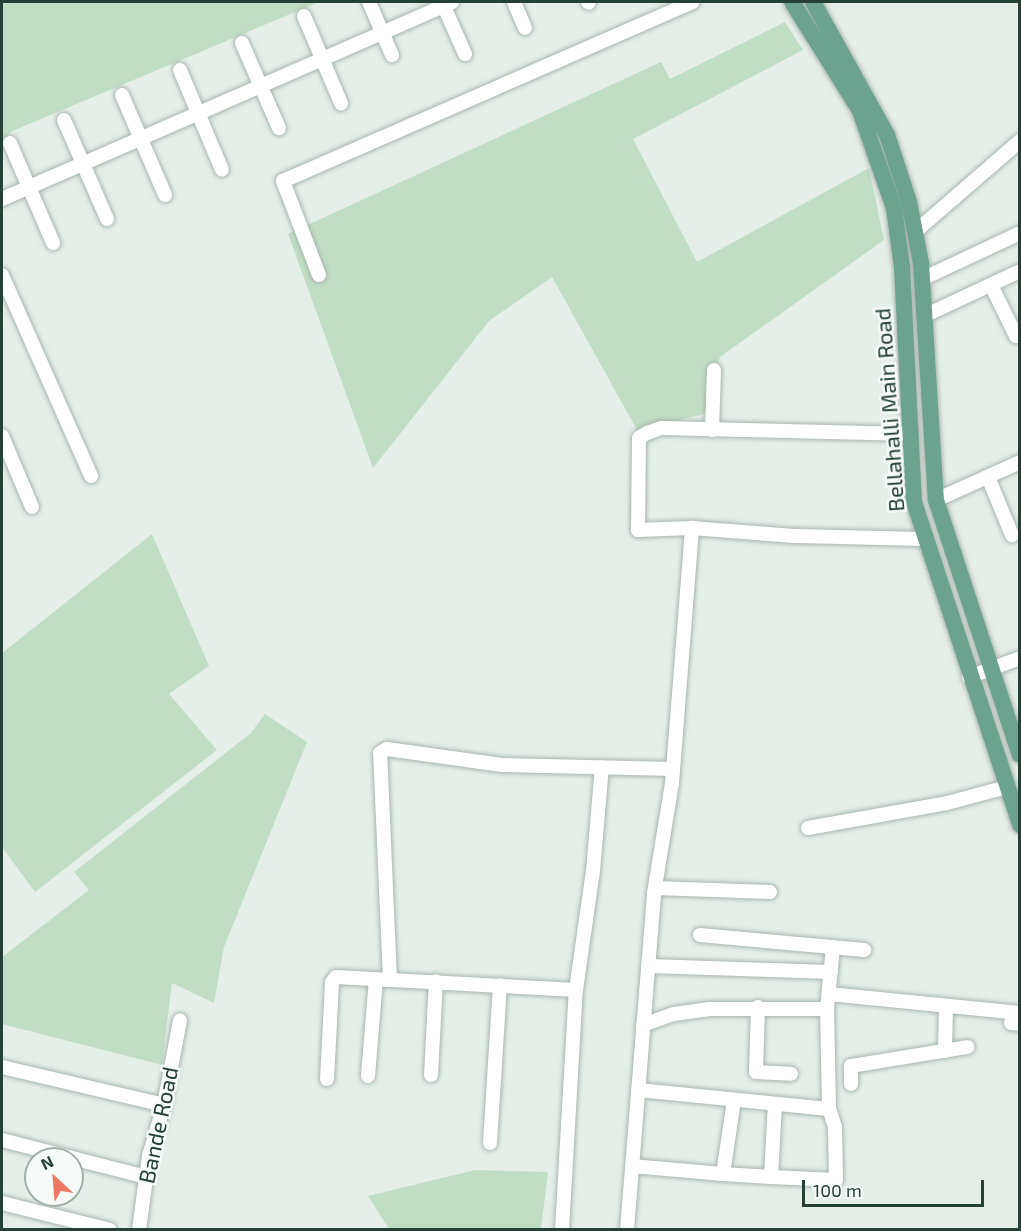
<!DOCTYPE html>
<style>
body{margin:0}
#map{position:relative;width:1021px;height:1231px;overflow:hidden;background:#e6eee9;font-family:"Exo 2",sans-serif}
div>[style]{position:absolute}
.green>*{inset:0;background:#c0dec5}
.roads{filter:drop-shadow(0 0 2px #a8b6b0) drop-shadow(0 0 2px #a8b6b0)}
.minor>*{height:14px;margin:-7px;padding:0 7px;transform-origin:7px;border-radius:7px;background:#fff}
.major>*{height:16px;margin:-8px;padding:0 8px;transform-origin:8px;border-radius:8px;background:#6ca28f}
span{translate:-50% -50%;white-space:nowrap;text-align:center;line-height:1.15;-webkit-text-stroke:5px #f6faf8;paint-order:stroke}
.street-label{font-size:22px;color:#254036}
.frame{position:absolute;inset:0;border:3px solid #254036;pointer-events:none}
.north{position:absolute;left:24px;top:1147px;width:60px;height:60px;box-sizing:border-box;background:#f6faf8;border:2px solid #a2b0aa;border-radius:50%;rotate:334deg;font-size:16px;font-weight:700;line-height:24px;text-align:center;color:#254036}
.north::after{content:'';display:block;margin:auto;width:21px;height:27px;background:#ed7964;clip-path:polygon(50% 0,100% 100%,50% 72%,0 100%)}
.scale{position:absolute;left:802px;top:1180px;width:182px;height:27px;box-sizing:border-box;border:3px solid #254036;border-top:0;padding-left:8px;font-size:18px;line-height:21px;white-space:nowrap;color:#254036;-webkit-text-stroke:4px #f6faf8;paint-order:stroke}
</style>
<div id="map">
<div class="green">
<div style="clip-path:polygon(2px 2px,319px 2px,10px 132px,2px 144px)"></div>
<div style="clip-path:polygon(785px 22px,803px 50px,633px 139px,697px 262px,869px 168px,884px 240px,720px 357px,705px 414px,637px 430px,552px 277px,489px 321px,373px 468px,288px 234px,661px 62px,670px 79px)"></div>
<div style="clip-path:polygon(152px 534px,209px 666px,169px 694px,217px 750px,35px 892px,2px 847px,2px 653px)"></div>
<div style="clip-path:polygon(265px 714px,307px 742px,224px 947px,214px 1003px,172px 983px,162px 1065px,2px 1024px,2px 957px,89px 890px,74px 872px,251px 733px)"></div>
<div style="clip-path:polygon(475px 1170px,548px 1172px,541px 1229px,389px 1229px,368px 1196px)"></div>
</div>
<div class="roads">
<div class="minor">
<div style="left:369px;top:2px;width:58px;rotate:66.5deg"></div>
<div style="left:442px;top:2px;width:57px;rotate:66.1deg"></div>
<div style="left:514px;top:2px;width:28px;rotate:67deg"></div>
<div style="left:588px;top:2px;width:1px;rotate:45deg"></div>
<div style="left:304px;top:16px;width:95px;rotate:67deg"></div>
<div style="left:242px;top:43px;width:93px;rotate:66.5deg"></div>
<div style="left:180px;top:70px;width:108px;rotate:67.2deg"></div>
<div style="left:122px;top:95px;width:109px;rotate:66.7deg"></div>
<div style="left:64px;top:120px;width:108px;rotate:66.5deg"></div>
<div style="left:10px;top:143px;width:109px;rotate:66.7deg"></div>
<div style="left:2px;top:199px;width:491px;rotate:-23.6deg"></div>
<div style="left:916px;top:231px;width:138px;rotate:-40.9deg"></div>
<div style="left:2px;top:275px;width:220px;rotate:66.1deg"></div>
<div style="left:319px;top:275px;width:101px;rotate:-111deg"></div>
<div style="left:283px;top:181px;width:447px;rotate:-23.6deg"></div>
<div style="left:922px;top:279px;width:108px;rotate:-25.1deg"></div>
<div style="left:991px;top:285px;width:57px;rotate:63.9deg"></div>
<div style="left:1016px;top:336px;width:4px;rotate:-27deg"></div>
<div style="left:924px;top:316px;width:106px;rotate:-25.1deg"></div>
<div style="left:712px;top:430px;width:60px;rotate:-88.1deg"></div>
<div style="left:911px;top:434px;width:250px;rotate:-178.6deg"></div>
<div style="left:661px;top:428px;width:15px;rotate:160deg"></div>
<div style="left:647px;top:433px;width:9px;rotate:148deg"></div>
<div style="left:639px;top:438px;width:92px;rotate:90.6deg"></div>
<div style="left:638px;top:530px;width:54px;rotate:-2.1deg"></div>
<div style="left:692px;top:528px;width:102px;rotate:4.5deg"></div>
<div style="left:794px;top:536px;width:132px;rotate:1.3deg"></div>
<div style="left:2px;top:436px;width:77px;rotate:67.1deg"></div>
<div style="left:988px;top:477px;width:63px;rotate:67.5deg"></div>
<div style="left:936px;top:500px;width:92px;rotate:-24.3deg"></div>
<div style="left:969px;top:677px;width:54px;rotate:-20.4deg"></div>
<div style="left:808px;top:828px;width:141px;rotate:-10.2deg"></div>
<div style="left:947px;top:803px;width:62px;rotate:-14.9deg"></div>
<div style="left:655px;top:888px;width:115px;rotate:2deg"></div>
<div style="left:700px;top:935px;width:165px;rotate:5.2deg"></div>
<div style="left:648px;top:966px;width:183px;rotate:1.9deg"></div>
<div style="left:390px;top:980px;width:227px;rotate:-92.5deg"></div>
<div style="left:380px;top:753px;width:8px;rotate:-30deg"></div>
<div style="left:387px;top:749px;width:116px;rotate:7.9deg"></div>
<div style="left:502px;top:765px;width:171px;rotate:1.3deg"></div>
<div style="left:829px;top:994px;width:192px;rotate:5.7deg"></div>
<div style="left:758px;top:1007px;width:65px;rotate:91.8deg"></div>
<div style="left:756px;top:1072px;width:35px;rotate:3deg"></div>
<div style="left:1011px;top:1023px;width:9px;rotate:6deg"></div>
<div style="left:643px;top:1025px;width:33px;rotate:-20deg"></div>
<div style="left:674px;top:1014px;width:36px;rotate:-8deg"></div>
<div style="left:710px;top:1009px;width:117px"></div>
<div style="left:827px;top:1009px;width:62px;rotate:-84.5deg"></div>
<div style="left:945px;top:1051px;width:45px;rotate:-88.7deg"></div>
<div style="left:2px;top:1067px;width:166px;rotate:13.2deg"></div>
<div style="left:431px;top:1075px;width:94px;rotate:-87deg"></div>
<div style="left:368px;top:1076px;width:97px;rotate:-85.3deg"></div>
<div style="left:327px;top:1079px;width:97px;rotate:-87deg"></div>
<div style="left:332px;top:982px;width:6px;rotate:-51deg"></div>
<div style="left:336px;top:977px;width:240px;rotate:3.1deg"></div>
<div style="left:851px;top:1084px;width:18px;rotate:-90deg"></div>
<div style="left:851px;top:1066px;width:118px;rotate:-9.3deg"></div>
<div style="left:638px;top:1090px;width:192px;rotate:5.7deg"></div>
<div style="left:829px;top:1109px;width:100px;rotate:-91.1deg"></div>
<div style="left:2px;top:1140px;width:149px;rotate:14.4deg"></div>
<div style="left:490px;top:1143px;width:158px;rotate:-86.4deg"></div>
<div style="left:632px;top:1166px;width:91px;rotate:5deg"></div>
<div style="left:723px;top:1174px;width:75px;rotate:-81.5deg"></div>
<div style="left:723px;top:1174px;width:48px;rotate:3.6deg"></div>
<div style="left:771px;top:1177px;width:73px;rotate:-86.9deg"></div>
<div style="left:771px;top:1177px;width:65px;rotate:2.6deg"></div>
<div style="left:836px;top:1180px;width:53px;rotate:-91.1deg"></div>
<div style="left:835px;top:1127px;width:19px;rotate:-108deg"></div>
<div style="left:2px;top:1203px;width:111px;rotate:14deg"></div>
<div style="left:139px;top:1230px;width:75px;rotate:-82.3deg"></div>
<div style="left:149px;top:1156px;width:53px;rotate:-73.6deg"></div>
<div style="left:164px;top:1105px;width:86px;rotate:-79.3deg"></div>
<div style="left:562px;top:1230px;width:240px;rotate:-86.7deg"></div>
<div style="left:576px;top:990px;width:120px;rotate:-81.9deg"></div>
<div style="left:593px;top:871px;width:104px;rotate:-85.1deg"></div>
<div style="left:627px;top:1230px;width:338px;rotate:-85.4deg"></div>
<div style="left:654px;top:893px;width:111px;rotate:-80.7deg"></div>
<div style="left:672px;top:783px;width:256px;rotate:-85.5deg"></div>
</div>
<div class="major">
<div style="left:792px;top:2px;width:128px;rotate:58deg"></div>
<div style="left:860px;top:111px;width:103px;rotate:70.7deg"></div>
<div style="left:894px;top:208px;width:60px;rotate:82.3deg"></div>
<div style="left:902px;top:267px;width:235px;rotate:87.1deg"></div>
<div style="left:914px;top:502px;width:340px;rotate:71.8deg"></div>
<div style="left:813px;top:2px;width:152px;rotate:60.9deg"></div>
<div style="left:887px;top:135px;width:71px;rotate:71.8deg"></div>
<div style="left:909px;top:202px;width:62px;rotate:78.9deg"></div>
<div style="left:921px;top:263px;width:237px;rotate:86.4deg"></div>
<div style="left:936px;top:500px;width:268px;rotate:71.8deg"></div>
</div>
</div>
<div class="street-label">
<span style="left:889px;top:410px;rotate:-94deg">Bellahalli Main Road</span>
<span style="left:158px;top:1125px;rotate:-78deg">Bande Road</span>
</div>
<div class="frame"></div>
<div class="north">N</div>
<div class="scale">100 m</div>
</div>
